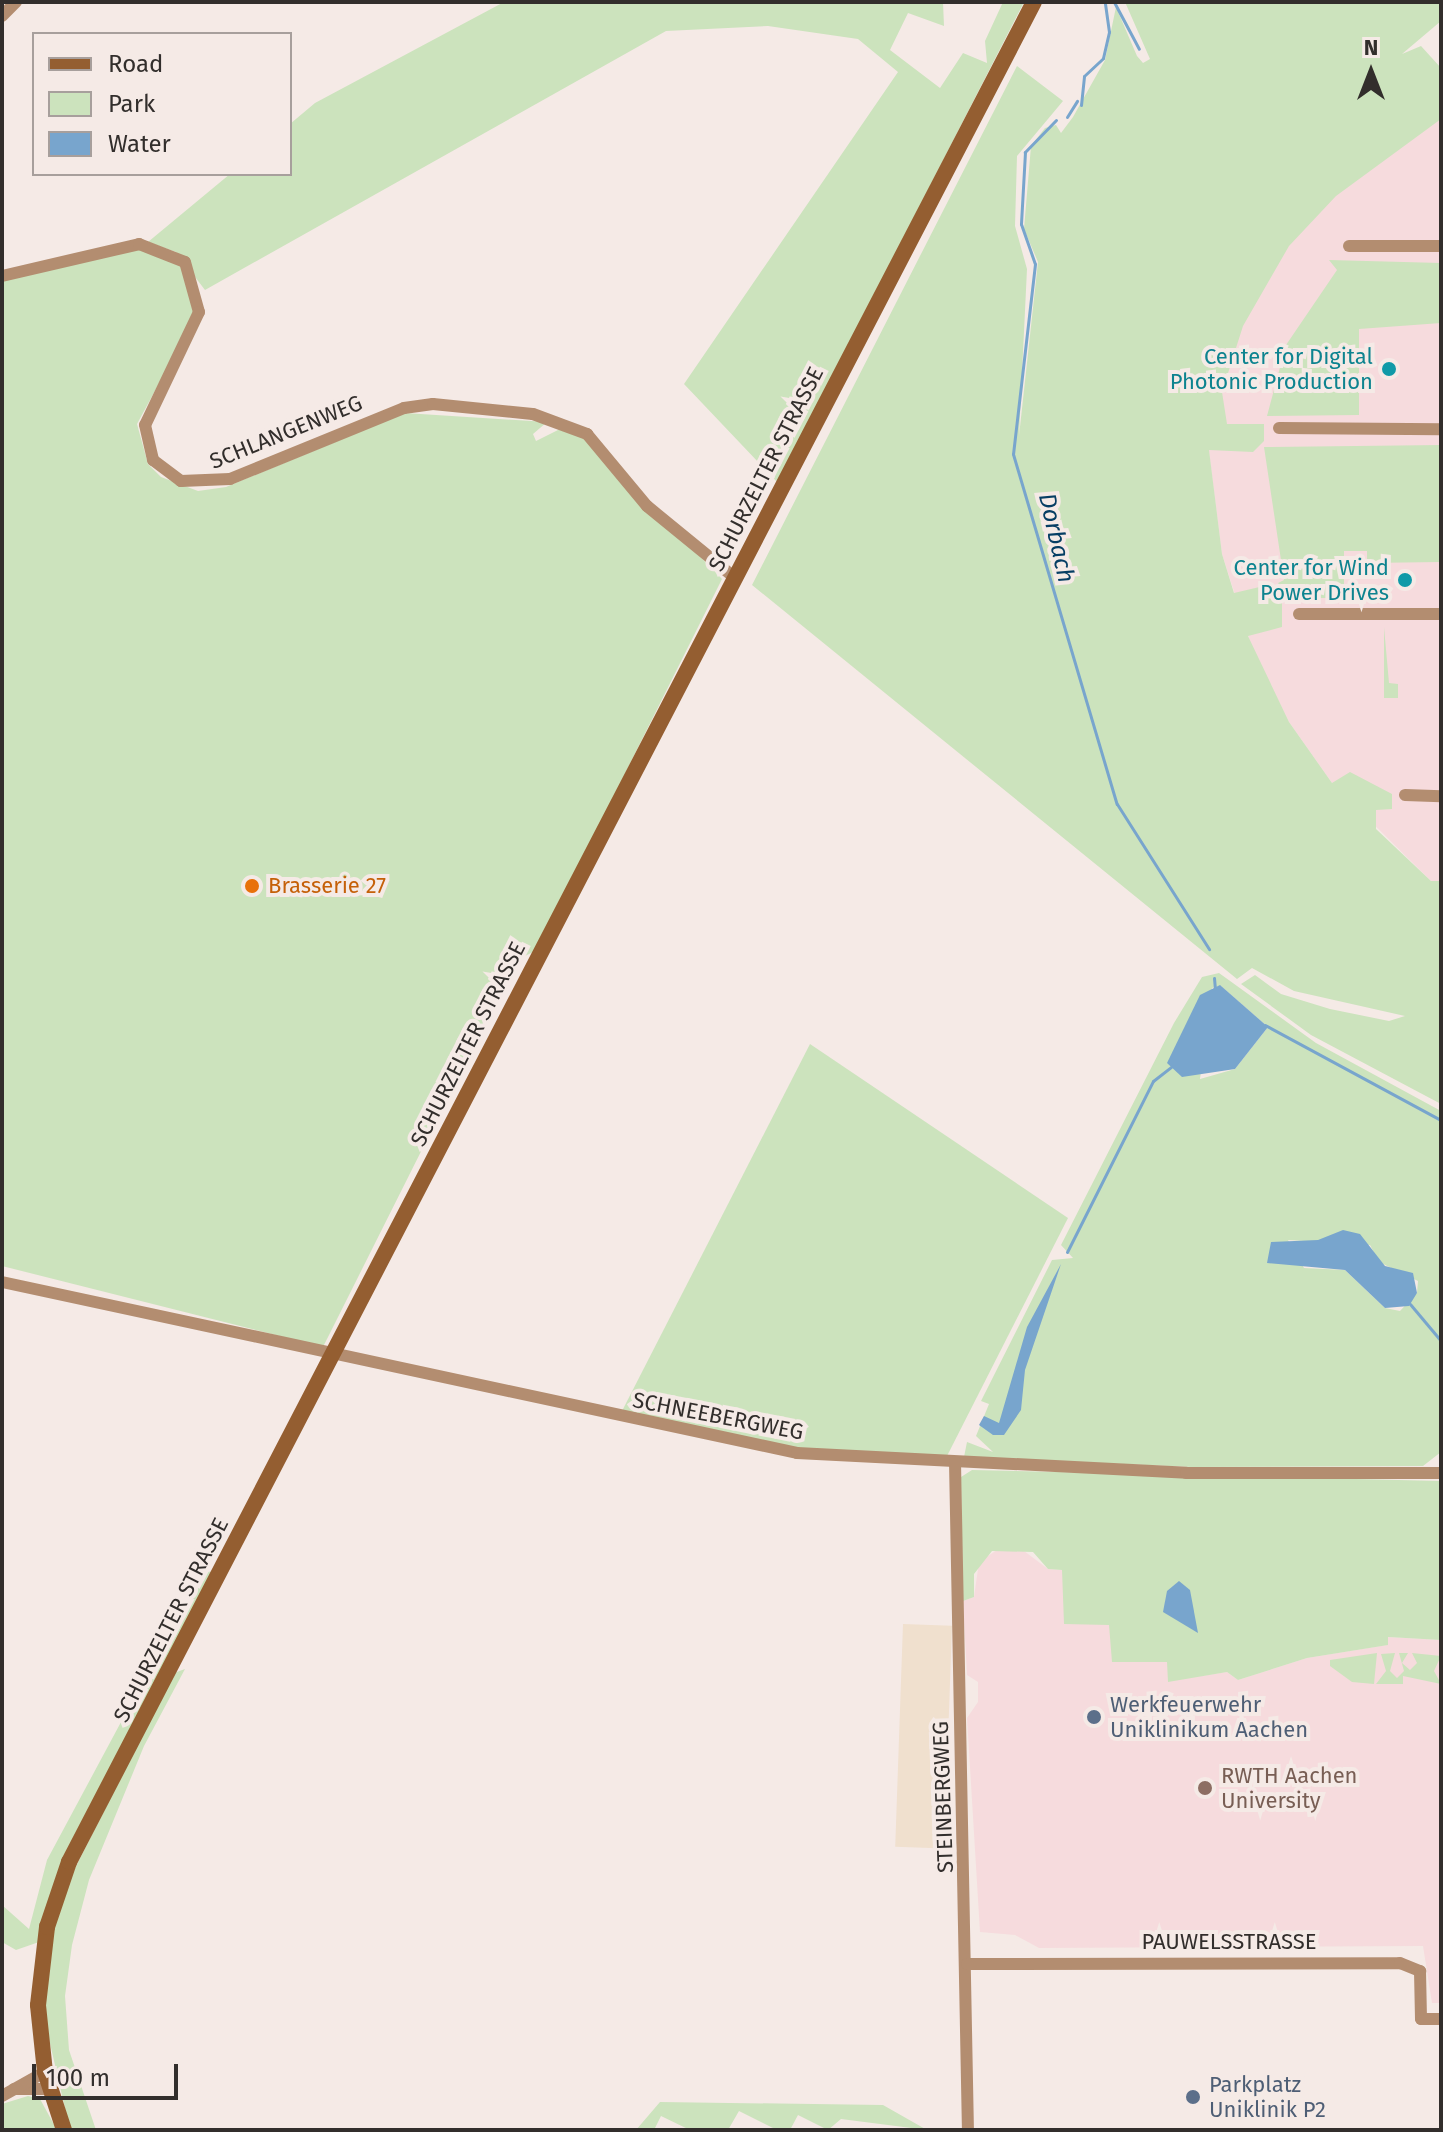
<!DOCTYPE html>
<style>
body{margin:0}
#map{position:relative;width:1443px;height:2132px;overflow:hidden;background:#f5eae6;font-family:"Fira Sans",sans-serif}
div>[style]{position:absolute}
.industrial>*{inset:0;background:#f0e0ce;transform-origin:0 0}
.education>*{inset:0;background:#f6dbdd}
.green>*{inset:0;background:#cce3bd}
.water>*{inset:0;background:#78a5cd}
.stream>*{height:3px;margin:-1.5px;padding:0 1.5px;transform-origin:1.5px;border-radius:1.5px;background:#78a5cd}
.street>*{height:12px;margin:-6px;padding:0 6px;transform-origin:6px;border-radius:6px;background:#b38d70}
.secondary>*{height:16px;margin:-8px;padding:0 8px;transform-origin:8px;border-radius:8px;background:#945e31}
.dots>*{width:22px;height:22px;translate:-50% -50%;box-sizing:border-box;border:4px solid #f5eae6;border-radius:50%}
span{translate:-50% -50%;white-space:nowrap;text-align:center;line-height:1.15;-webkit-text-stroke:8px #f5eae6;paint-order:stroke}
.culture-label{font-size:22px;color:#0d838f}
.right{translate:-100% -50%;text-align:right}
.street-label{font-size:22px;color:#322e2c}
.food-label{font-size:22px;color:#c56008}
.left{translate:0 -50%;text-align:left}
.service-label{font-size:22px;color:#4e5e75}
.education-label{font-size:22px;color:#785e54}
.water-label{font-size:24px;color:#063e64;font-style:italic}
.frame{position:absolute;inset:0;border:4px solid #322e2c;pointer-events:none}
.legend{position:absolute;left:32px;top:32px;width:260px;height:144px;box-sizing:border-box;background:#f5eae6;border:2px solid #a79f9c;margin:0;padding:10px 14px;list-style:none;font-size:24px;color:#322e2c}
.legend li{display:flex;align-items:center;gap:16px;height:40px}
.legend b{width:40px;border:2px solid #a79f9c}
.north{position:absolute;left:1331px;top:32px;width:80px;height:80px;-webkit-text-stroke:6px #f5eae6;paint-order:stroke;rotate:0deg;font-size:22px;font-weight:700;line-height:32px;text-align:center;color:#322e2c}
.north::after{content:'';display:block;margin:auto;width:28px;height:36px;background:#322e2c;clip-path:polygon(50% 0,100% 100%,50% 72%,0 100%)}
.scale{position:absolute;left:32px;top:2064px;width:146px;height:36px;box-sizing:border-box;border:4px solid #322e2c;border-top:0;padding-left:10px;font-size:24px;line-height:28px;white-space:nowrap;color:#322e2c;-webkit-text-stroke:6px #f5eae6;paint-order:stroke}
</style>
<div id="map">
<div class="industrial">
<div style="left:903px;top:1624px;width:49px;height:223px;rotate:2deg"></div>
</div>
<div class="education">
<div style="clip-path:polygon(1441px 105px,1441px 881px,1431px 881px,1332px 783px,1289px 722px,1252px 648px,1222px 554px,1208px 444px,1226px 343px,1281px 241px)"></div>
<div style="clip-path:polygon(1020px 1548px,1048px 1569px,1062px 1570px,1109px 1625px,1168px 1662px,1168px 1681px,1227px 1672px,1238px 1680px,1307px 1658px,1387px 1645px,1387px 1637px,1441px 1640px,1441px 2003px,1432px 2003px,1423px 1946px,1039px 1948px,1015px 1935px,980px 1932px,967px 1718px,978px 1702px,978px 1682px,967px 1675px,963px 1601px,974px 1597px,979px 1562px,1000px 1548px)"></div>
</div>
<div class="green">
<div style="clip-path:polygon(504px 2px,943px 2px,944px 26px,908px 13px,890px 50px,940px 88px,963px 53px,987px 63px,985px 41px,1003px 2px,1024px 2px,778px 483px,684px 384px,898px 72px,858px 39px,768px 26px,666px 31px,205px 290px,176px 252px,148px 242px,230px 174px,290px 174px,290px 124px,315px 103px)"></div>
<div style="clip-path:polygon(1125px 2px,1441px 2px,1441px 21px,1402px 54px,1421px 46px,1441px 68px,1441px 119px,1336px 196px,1289px 246px,1243px 326px,1222px 392px,1227px 424px,1264px 424px,1264px 441px,1253px 452px,1209px 450px,1222px 554px,1234px 593px,1268px 585px,1282px 598px,1282px 627px,1248px 636px,1289px 722px,1332px 783px,1350px 772px,1392px 794px,1392px 809px,1376px 810px,1376px 829px,1431px 881px,1441px 881px,1441px 1104px,1311px 1035px,1241px 984px,1255px 975px,1281px 994px,1330px 1009px,1389px 1021px,1405px 1016px,1294px 991px,1252px 968px,1237px 979px,752px 585px,1017px 66px,1063px 101px,1017px 156px,1015px 226px,1027px 269px,1019px 436px,1038px 262px,1024px 229px,1031px 146px,1045px 128px,1056px 125px,1061px 133px,1073px 117px,1105px 60px,1116px 7px,1137px 56px,1143px 63px,1150px 59px)"></div>
<div style="clip-path:polygon(143px 247px,180px 263px,196px 315px,137px 424px,148px 464px,161px 477px,198px 491px,226px 487px,405px 413px,547px 422px,533px 434px,536px 441px,566px 426px,577px 431px,722px 579px,537px 950px,517px 960px,323px 1347px,2px 1266px,2px 279px)"></div>
<div style="clip-path:polygon(1329px 260px,1441px 263px,1441px 323px,1359px 329px,1359px 415px,1267px 416px,1286px 345px,1337px 270px)"></div>
<div style="clip-path:polygon(1441px 445px,1441px 562px,1367px 563px,1367px 551px,1344px 551px,1344px 590px,1351px 598px,1291px 598px,1278px 583px,1284px 580px,1264px 447px)"></div>
<div style="clip-path:polygon(1384px 627px,1389px 683px,1398px 684px,1398px 698px,1384px 698px)"></div>
<div style="clip-path:polygon(evenodd,1219px 973px,1316px 1043px,1441px 1111px,1441px 1452px,1423px 1466px,1191px 1467px,964px 1457px,967px 1442px,993px 1452px,976px 1436px,989px 1404px,981px 1401px,1052px 1260px,1073px 1258px,1061px 1245px,1174px 1023px,1202px 977px,1219px 973px,1221px 986px,1268px 1027px,1235px 1069px,1200px 1079px,1212px 988px,1221px 986px,1219px 973px,1288px 1240px,1370px 1245px,1379px 1262px,1418px 1281px,1417px 1293px,1400px 1311px,1385px 1308px,1345px 1270px,1304px 1268px,1288px 1240px)"></div>
<div style="clip-path:polygon(810px 1044px,1068px 1218px,947px 1456px,798px 1448px,621px 1413px)"></div>
<div style="clip-path:polygon(972px 1470px,1441px 1481px,1441px 1640px,1388px 1637px,1388px 1645px,1307px 1658px,1238px 1680px,1227px 1672px,1168px 1682px,1167px 1662px,1112px 1662px,1109px 1625px,1064px 1624px,1062px 1570px,1048px 1569px,1033px 1552px,992px 1551px,974px 1574px,974px 1597px,963px 1601px,961px 1477px)"></div>
<div style="clip-path:polygon(202px 1571px,213px 1572px,71px 1842px,39px 1942px,16px 1950px,2px 1942px,2px 1905px,29px 1929px,47px 1860px)"></div>
<div style="clip-path:polygon(1377px 1653px,1374px 1684px,1352px 1682px,1330px 1666px,1330px 1660px)"></div>
<div style="clip-path:polygon(1395px 1653px,1390px 1671px,1397px 1678px,1404px 1671px,1399px 1653px,1408px 1653px,1402px 1663px,1410px 1670px,1417px 1663px,1412px 1653px,1441px 1656px,1434px 1671px,1441px 1684px,1403px 1676px,1403px 1684px,1376px 1684px,1386px 1671px,1381px 1654px)"></div>
<div style="clip-path:polygon(185px 1669px,144px 1746px,89px 1880px,72px 1945px,65px 1996px,69px 2050px,96px 2130px,70px 2130px,43px 2013px,47px 1954px,64px 1890px,174px 1673px)"></div>
<div style="clip-path:polygon(28px 2096px,40px 2099px,57px 2130px,2px 2130px,2px 2104px)"></div>
<div style="clip-path:polygon(660px 2102px,883px 2105px,927px 2130px,841px 2119px,828px 2130px,798px 2115px,790px 2130px,777px 2130px,739px 2111px,728px 2130px,690px 2130px,661px 2116px,654px 2130px,636px 2130px)"></div>
</div>
<div class="water">
<div style="clip-path:polygon(1220px 985px,1268px 1027px,1235px 1069px,1182px 1077px,1167px 1063px,1200px 995px)"></div>
<div style="clip-path:polygon(1343px 1230px,1360px 1234px,1385px 1266px,1413px 1273px,1417px 1293px,1409px 1306px,1385px 1308px,1345px 1270px,1267px 1263px,1271px 1242px,1318px 1240px)"></div>
<div style="clip-path:polygon(1061px 1264px,1025px 1370px,1021px 1410px,1004px 1435px,993px 1435px,979px 1425px,984px 1416px,999px 1423px,1027px 1327px)"></div>
<div style="clip-path:polygon(1179px 1581px,1190px 1590px,1198px 1633px,1163px 1612px,1167px 1591px)"></div>
</div>
<div class="stream">
<div style="left:1114px;top:2px;width:53px;rotate:62deg"></div>
<div style="left:1081px;top:105px;width:29px;rotate:-84deg"></div>
<div style="left:1084px;top:76px;width:26px;rotate:-43deg"></div>
<div style="left:1103px;top:58px;width:27px;rotate:-77deg"></div>
<div style="left:1109px;top:32px;width:30px;rotate:-98deg"></div>
<div style="left:1067px;top:117px;width:19px;rotate:-58deg"></div>
<div style="left:1056px;top:120px;width:45px;rotate:134.1deg"></div>
<div style="left:1025px;top:152px;width:72px;rotate:93.2deg"></div>
<div style="left:1021px;top:224px;width:42px;rotate:70.7deg"></div>
<div style="left:1035px;top:264px;width:191px;rotate:96.6deg"></div>
<div style="left:1013px;top:454px;width:365px;rotate:73.5deg"></div>
<div style="left:1117px;top:804px;width:172px;rotate:57.6deg"></div>
<div style="left:1214px;top:978px;width:11px;rotate:85deg"></div>
<div style="left:1265px;top:1025px;width:200px;rotate:28.4deg"></div>
<div style="left:1067px;top:1252px;width:191px;rotate:-63.3deg"></div>
<div style="left:1153px;top:1081px;width:23px;rotate:-38deg"></div>
<div style="left:1410px;top:1304px;width:48px;rotate:50deg"></div>
</div>
<div class="street">
<div style="left:2px;top:16px;width:20px;rotate:-45deg"></div>
<div style="left:1349px;top:246px;width:92px"></div>
<div style="left:2px;top:276px;width:141px;rotate:-13.1deg"></div>
<div style="left:139px;top:244px;width:49px;rotate:21.4deg"></div>
<div style="left:185px;top:262px;width:52px;rotate:74.4deg"></div>
<div style="left:199px;top:312px;width:125px;rotate:115.5deg"></div>
<div style="left:145px;top:425px;width:36px;rotate:77deg"></div>
<div style="left:153px;top:460px;width:35px;rotate:37deg"></div>
<div style="left:181px;top:481px;width:49px;rotate:-2.3deg"></div>
<div style="left:230px;top:479px;width:188px;rotate:-22.2deg"></div>
<div style="left:404px;top:408px;width:29px;rotate:-8deg"></div>
<div style="left:433px;top:404px;width:100px;rotate:5.7deg"></div>
<div style="left:533px;top:414px;width:58px;rotate:20.3deg"></div>
<div style="left:587px;top:434px;width:94px;rotate:50.2deg"></div>
<div style="left:647px;top:506px;width:114px;rotate:39.3deg"></div>
<div style="left:1279px;top:428px;width:162px;rotate:0.4deg"></div>
<div style="left:1299px;top:614px;width:142px"></div>
<div style="left:1405px;top:795px;width:36px;rotate:2deg"></div>
<div style="left:2px;top:1282px;width:813px;rotate:12.14deg"></div>
<div style="left:797px;top:1453px;width:390px;rotate:2.9deg"></div>
<div style="left:1186px;top:1473px;width:255px"></div>
<div style="left:955px;top:1462px;width:668px;rotate:88.89deg"></div>
<div style="left:967px;top:1964px;width:433px;rotate:-0.1deg"></div>
<div style="left:1400px;top:1963px;width:22px;rotate:22deg"></div>
<div style="left:1420px;top:1971px;width:48px;rotate:88.8deg"></div>
<div style="left:1421px;top:2019px;width:20px"></div>
<div style="left:14px;top:2089px;width:36px"></div>
<div style="left:2px;top:2096px;width:49px;rotate:-29.2deg"></div>
</div>
<div class="secondary">
<div style="left:64px;top:2130px;width:61px;rotate:-108.1deg"></div>
<div style="left:45px;top:2072px;width:67px;rotate:-96deg"></div>
<div style="left:38px;top:2005px;width:79px;rotate:-83.4deg"></div>
<div style="left:47px;top:1927px;width:69px;rotate:-71.3deg"></div>
<div style="left:69px;top:1862px;width:2095px;rotate:-62.58deg"></div>
</div>
<div class="dots">
<div style="left:1389px;top:369px;background:#0f9aa8"></div>
<div style="left:1405px;top:580px;background:#0f9aa8"></div>
<div style="left:252px;top:886px;background:#e8710a"></div>
<div style="left:1094px;top:1717px;background:#5c6f8a"></div>
<div style="left:1205px;top:1788px;background:#8d6e63"></div>
<div style="left:1193px;top:2097px;background:#5c6f8a"></div>
</div>
<div class="culture-label">
<span class="right" style="left:1373px;top:369px">Center for Digital<br>Photonic Production</span>
<span class="right" style="left:1389px;top:580px">Center for Wind<br>Power Drives</span>
</div>
<div class="street-label">
<span style="left:286px;top:432px;rotate:-22deg">SCHLANGENWEG</span>
<span style="left:766px;top:469px;rotate:-63deg">SCHURZELTER STRASSE</span>
<span style="left:468px;top:1044px;rotate:-63deg">SCHURZELTER STRASSE</span>
<span style="left:718px;top:1416px;rotate:11deg">SCHNEEBERGWEG</span>
<span style="left:171px;top:1620px;rotate:-63deg">SCHURZELTER STRASSE</span>
<span style="left:943px;top:1797px;rotate:-92deg">STEINBERGWEG</span>
<span style="left:1229px;top:1942px">PAUWELSSTRASSE</span>
</div>
<div class="food-label">
<span class="left" style="left:268px;top:886px">Brasserie 27</span>
</div>
<div class="service-label">
<span class="left" style="left:1110px;top:1717px">Werkfeuerwehr<br>Uniklinikum Aachen</span>
<span class="left" style="left:1209px;top:2097px">Parkplatz<br>Uniklinik P2</span>
</div>
<div class="education-label">
<span class="left" style="left:1221px;top:1788px">RWTH Aachen<br>University</span>
</div>
<div class="water-label">
<span style="left:1056px;top:538px;rotate:77deg">Dorbach</span>
</div>
<div class="frame"></div>
<ul class="legend">
<li><b style="height:10px;background:#945e31"></b>Road</li>
<li><b style="height:22px;background:#cce3bd"></b>Park</li>
<li><b style="height:22px;background:#78a5cd"></b>Water</li>
</ul>
<div class="north">N</div>
<div class="scale">100 m</div>
</div>
